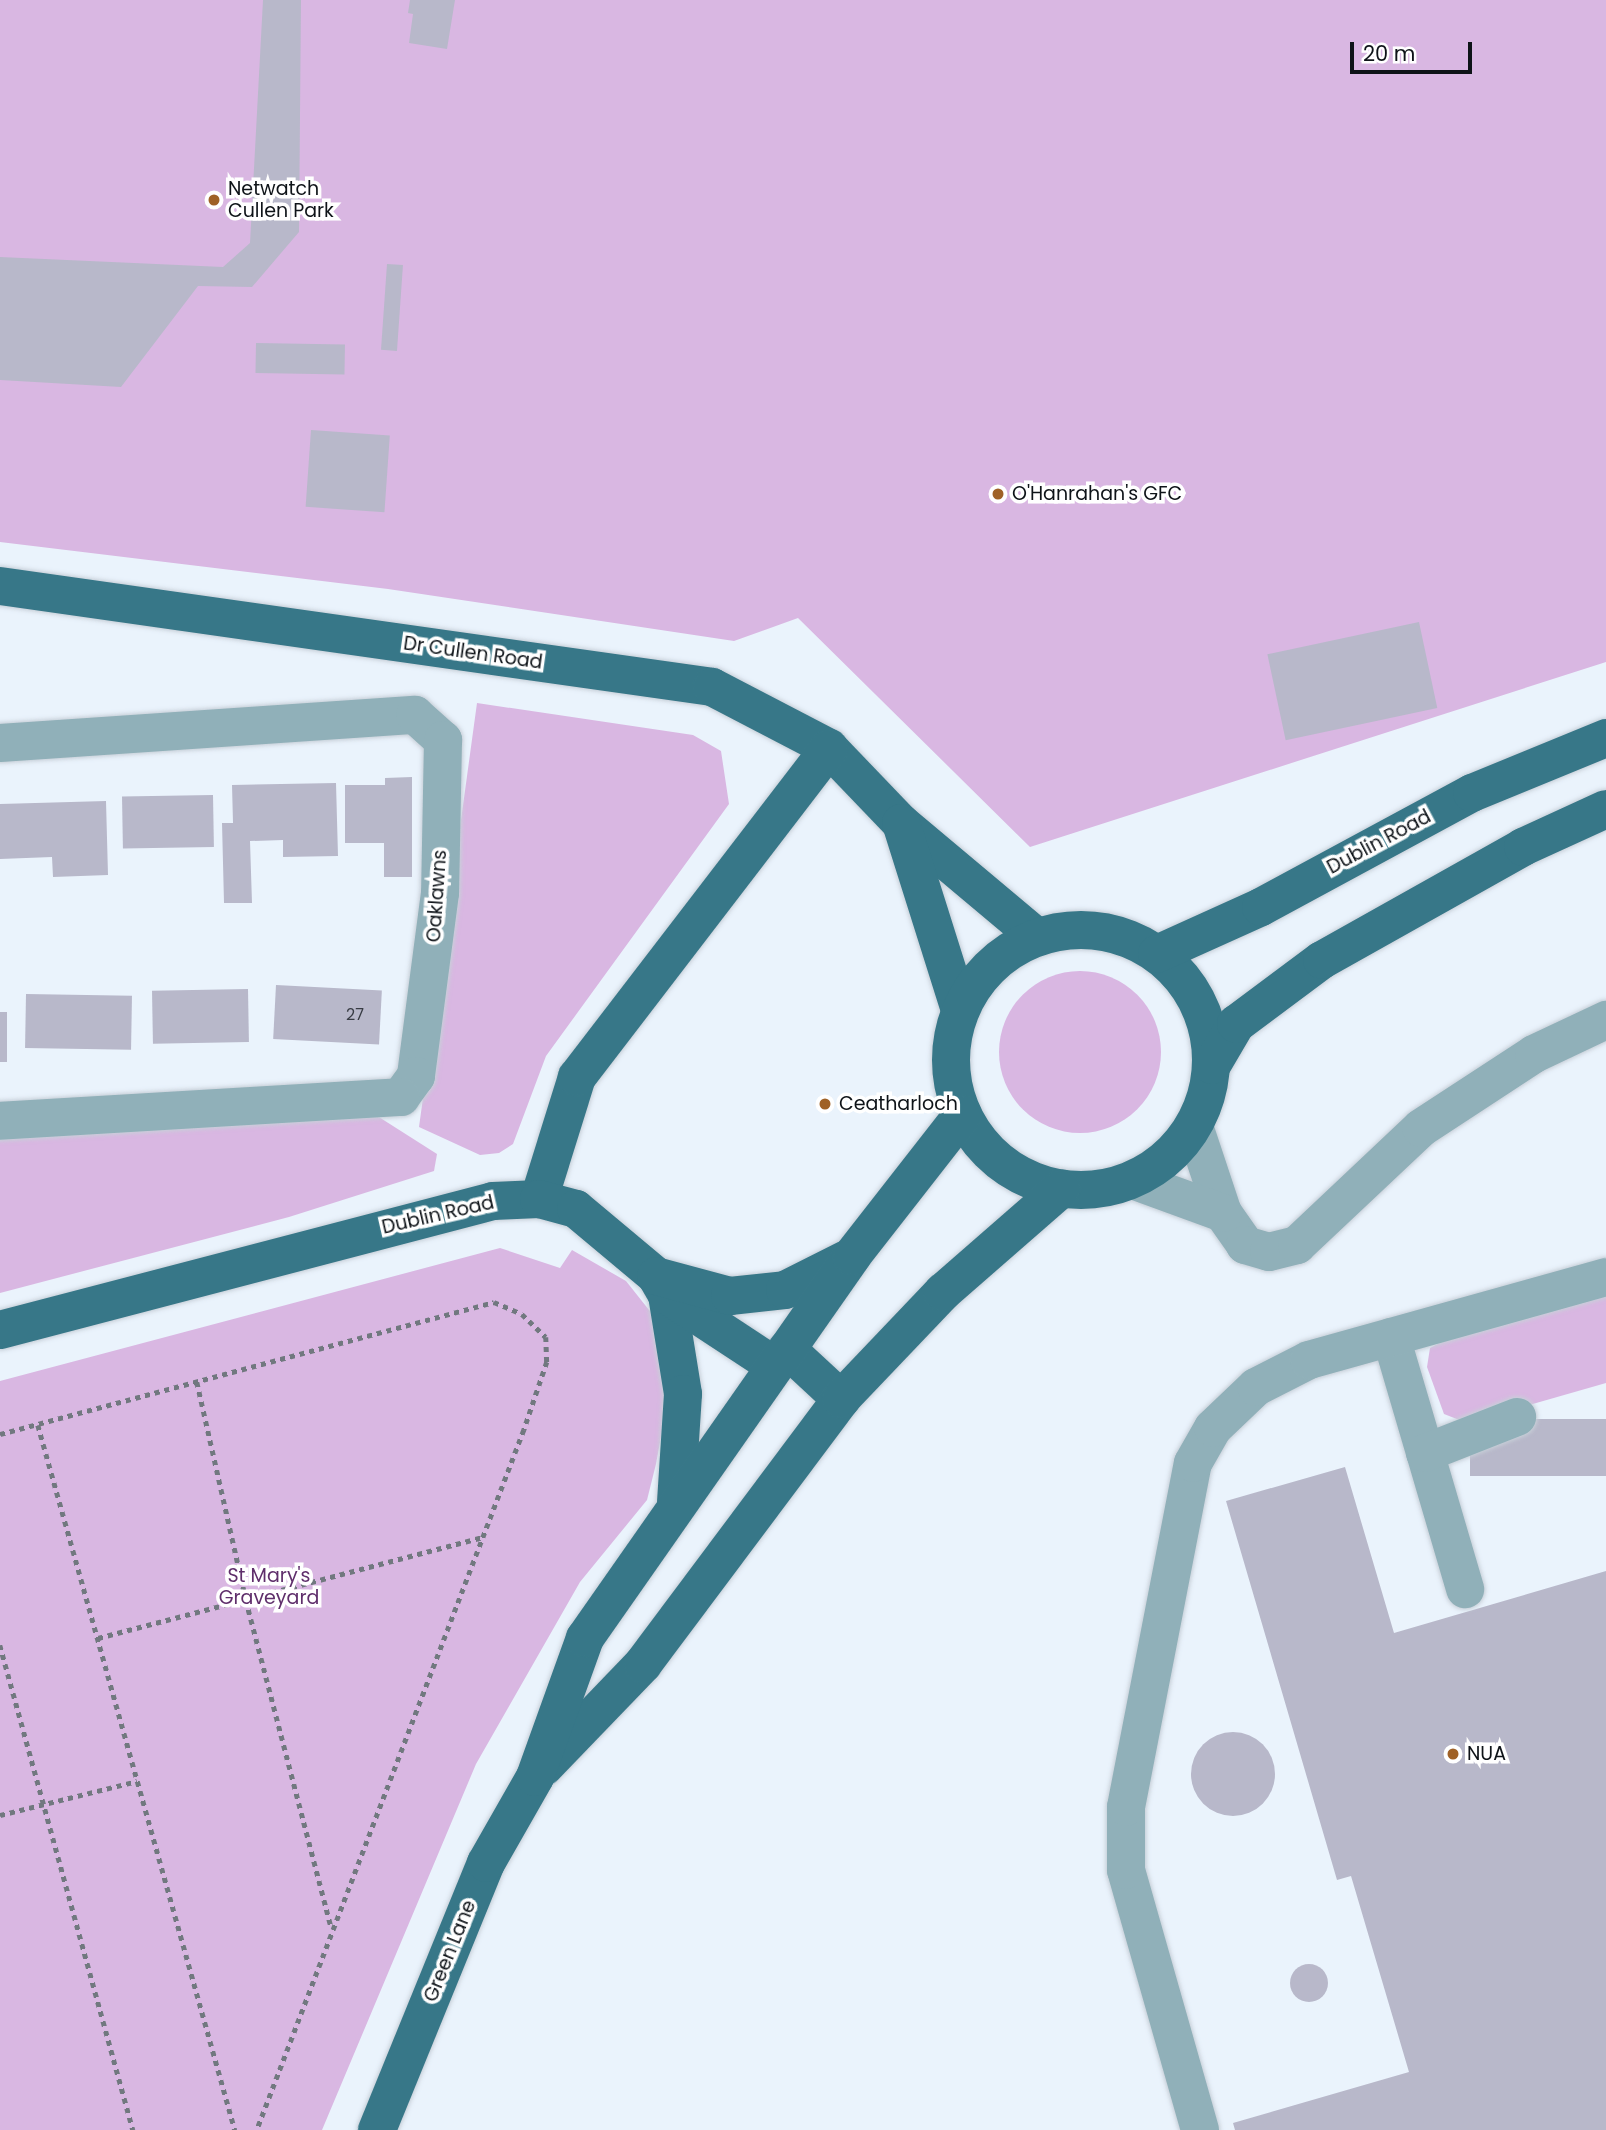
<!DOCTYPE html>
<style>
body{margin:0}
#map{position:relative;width:1606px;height:2130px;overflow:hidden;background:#eaf3fc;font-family:Poppins,sans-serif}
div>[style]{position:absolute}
.green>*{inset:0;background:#d9b7e2}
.round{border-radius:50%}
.building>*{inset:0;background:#b8b8ca;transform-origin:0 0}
.path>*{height:4.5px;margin-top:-2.25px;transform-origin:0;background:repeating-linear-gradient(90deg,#71787f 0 5px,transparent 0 10px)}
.roads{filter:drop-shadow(0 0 2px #c7cfd8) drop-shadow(0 0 2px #c7cfd8)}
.minor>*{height:38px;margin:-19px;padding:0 19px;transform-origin:19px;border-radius:19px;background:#90b0b9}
.major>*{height:38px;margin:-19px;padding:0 19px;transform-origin:19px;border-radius:19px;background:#377788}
.major>.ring{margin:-19px;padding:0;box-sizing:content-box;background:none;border:38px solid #377788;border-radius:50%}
.dots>*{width:19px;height:19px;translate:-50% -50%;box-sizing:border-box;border:4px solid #fff;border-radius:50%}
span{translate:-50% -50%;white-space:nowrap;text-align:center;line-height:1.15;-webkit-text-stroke:7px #fff;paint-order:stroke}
.number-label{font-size:16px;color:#383c44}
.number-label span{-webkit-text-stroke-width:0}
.poi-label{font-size:19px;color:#0e1318}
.left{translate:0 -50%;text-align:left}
.street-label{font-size:19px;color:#0e1318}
.park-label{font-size:19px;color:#5f2e6b}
.scale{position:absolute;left:1350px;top:42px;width:122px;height:32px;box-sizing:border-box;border:4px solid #0e1318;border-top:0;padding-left:9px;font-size:21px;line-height:24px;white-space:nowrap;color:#0e1318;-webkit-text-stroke:5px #fff;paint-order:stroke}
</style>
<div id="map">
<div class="green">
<div style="clip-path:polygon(0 0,1606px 0,1606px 662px,1030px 847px,798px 618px,734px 641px,388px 589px,0 542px)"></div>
<div style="clip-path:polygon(477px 703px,693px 735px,721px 751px,729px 804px,546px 1056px,513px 1144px,499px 1153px,480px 1155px,419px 1127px)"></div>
<div class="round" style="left:999px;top:971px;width:162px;height:162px"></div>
<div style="clip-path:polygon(371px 1112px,437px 1154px,434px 1171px,289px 1217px,0 1293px,0 1138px)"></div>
<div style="clip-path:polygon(500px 1248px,560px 1268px,572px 1250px,626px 1281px,653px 1315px,667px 1404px,656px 1464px,647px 1500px,580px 1582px,476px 1764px,322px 2130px,0 2130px,0 1381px)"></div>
<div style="clip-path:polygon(1606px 1295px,1606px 1383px,1467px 1423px,1444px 1414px,1427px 1367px,1430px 1348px,1449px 1338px)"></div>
</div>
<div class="building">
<div style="clip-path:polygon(263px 0,301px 0,299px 232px,252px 287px,198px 286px,121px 387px,0 380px,0 257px,223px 267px,250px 243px)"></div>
<div style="clip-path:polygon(410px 0,455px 0,447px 49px,409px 43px,413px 14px,408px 13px)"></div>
<div style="left:387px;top:264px;width:16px;height:86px;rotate:4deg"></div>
<div style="left:256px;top:343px;width:89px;height:30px;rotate:1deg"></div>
<div style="left:311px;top:430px;width:79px;height:77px;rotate:4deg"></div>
<div style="left:1419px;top:622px;width:88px;height:155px;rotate:78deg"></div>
<div style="clip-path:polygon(412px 777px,412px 877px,384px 877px,384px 843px,345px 843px,345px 785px,385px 785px,385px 778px)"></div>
<div style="clip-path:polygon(336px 783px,338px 856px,283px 857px,283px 840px,250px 841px,252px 903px,224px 903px,222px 823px,233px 823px,232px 785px)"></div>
<div style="left:213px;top:795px;width:52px;height:91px;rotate:89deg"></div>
<div style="clip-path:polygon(106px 801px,108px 875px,53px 877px,52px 857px,0 859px,0 804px)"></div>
<div style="left:276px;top:985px;width:106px;height:54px;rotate:3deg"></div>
<div style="left:248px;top:989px;width:53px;height:96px;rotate:89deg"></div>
<div style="left:26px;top:994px;width:106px;height:54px;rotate:1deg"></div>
<div style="left:0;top:1012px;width:7px;height:50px"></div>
<div style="left:1606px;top:1419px;width:57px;height:136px;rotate:90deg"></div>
<div style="clip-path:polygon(1345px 1467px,1394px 1633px,1606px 1571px,1606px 2130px,1235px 2130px,1233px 2123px,1409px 2072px,1351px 1876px,1337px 1880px,1226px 1501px)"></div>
<div class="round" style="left:1191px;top:1732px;width:84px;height:84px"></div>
<div class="round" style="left:1290px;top:1964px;width:38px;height:38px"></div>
</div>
<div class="path">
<div style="left:197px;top:1382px;width:223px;rotate:77.3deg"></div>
<div style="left:246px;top:1600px;width:340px;rotate:75.4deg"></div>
<div style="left:38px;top:1425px;width:732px;rotate:74.39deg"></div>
<div style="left:0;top:1434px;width:511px;rotate:-14.96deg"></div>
<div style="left:494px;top:1302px;width:30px;rotate:23deg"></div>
<div style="left:522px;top:1314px;width:33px;rotate:44deg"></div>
<div style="left:546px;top:1337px;width:25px;rotate:88deg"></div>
<div style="left:547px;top:1362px;width:72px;rotate:108.7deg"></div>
<div style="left:524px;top:1430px;width:749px;rotate:110.88deg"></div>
<div style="left:98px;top:1638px;width:398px;rotate:-14.7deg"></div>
<div style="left:0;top:1645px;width:503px;rotate:74.66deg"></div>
<div style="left:0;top:1815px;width:141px;rotate:-13.9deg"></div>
</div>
<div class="roads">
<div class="minor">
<div style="left:0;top:743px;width:416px;rotate:-3.9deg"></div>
<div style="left:415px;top:715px;width:38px;rotate:42deg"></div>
<div style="left:443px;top:740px;width:153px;rotate:91.1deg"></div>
<div style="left:440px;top:893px;width:185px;rotate:97.5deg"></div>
<div style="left:416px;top:1076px;width:26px;rotate:126deg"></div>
<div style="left:401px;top:1097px;width:402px;rotate:176.6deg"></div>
<div style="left:1194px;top:1126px;width:92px;rotate:71.6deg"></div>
<div style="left:1223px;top:1213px;width:39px;rotate:55deg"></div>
<div style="left:1245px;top:1245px;width:25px;rotate:16deg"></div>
<div style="left:1269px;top:1252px;width:29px;rotate:-14deg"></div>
<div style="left:1297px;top:1245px;width:170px;rotate:-43.3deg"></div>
<div style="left:1421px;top:1128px;width:135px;rotate:-33.2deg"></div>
<div style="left:1534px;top:1054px;width:80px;rotate:-25.3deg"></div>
<div style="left:1132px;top:1180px;width:97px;rotate:19.9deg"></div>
<div style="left:1391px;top:1337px;width:263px;rotate:73.6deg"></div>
<div style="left:1425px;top:1453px;width:99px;rotate:-21.4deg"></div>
<div style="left:1200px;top:2130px;width:270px;rotate:-105.9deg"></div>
<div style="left:1126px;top:1870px;width:63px;rotate:-90deg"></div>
<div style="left:1126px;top:1807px;width:350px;rotate:-79deg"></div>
<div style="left:1193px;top:1463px;width:40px;rotate:-60.3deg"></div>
<div style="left:1213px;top:1428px;width:59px;rotate:-43.6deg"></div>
<div style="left:1256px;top:1387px;width:59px;rotate:-27deg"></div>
<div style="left:1309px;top:1360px;width:308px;rotate:-15.6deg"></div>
</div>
<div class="major">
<div style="left:0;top:586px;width:719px;rotate:8.07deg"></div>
<div style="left:712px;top:687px;width:132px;rotate:27.5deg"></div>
<div style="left:829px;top:748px;width:104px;rotate:46.2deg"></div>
<div style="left:901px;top:823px;width:177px;rotate:40deg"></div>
<div style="left:901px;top:823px;width:196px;rotate:72.5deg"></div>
<div class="ring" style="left:951px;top:930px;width:222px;height:222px"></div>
<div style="left:1157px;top:954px;width:114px;rotate:-24.3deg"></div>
<div style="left:1261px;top:907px;width:240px;rotate:-28.4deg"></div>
<div style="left:1472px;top:793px;width:145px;rotate:-22.3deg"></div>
<div style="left:1212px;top:1065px;width:48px;rotate:-59.7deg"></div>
<div style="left:1236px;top:1024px;width:107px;rotate:-36.7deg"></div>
<div style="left:1322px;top:960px;width:231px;rotate:-29.3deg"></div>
<div style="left:1523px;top:847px;width:91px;rotate:-24.6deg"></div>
<div style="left:539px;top:1199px;width:128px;rotate:-72.7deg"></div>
<div style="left:577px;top:1077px;width:414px;rotate:-52.5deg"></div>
<div style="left:656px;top:1276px;width:22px;rotate:60deg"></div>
<div style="left:667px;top:1295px;width:100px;rotate:80.8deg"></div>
<div style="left:683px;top:1394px;width:108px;rotate:93.7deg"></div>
<div style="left:667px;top:1295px;width:129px;rotate:33.3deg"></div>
<div style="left:0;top:1330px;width:510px;rotate:-14.66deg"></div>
<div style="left:493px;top:1201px;width:46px;rotate:-2.5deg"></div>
<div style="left:539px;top:1199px;width:38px;rotate:15deg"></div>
<div style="left:576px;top:1209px;width:104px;rotate:39.9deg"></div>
<div style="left:656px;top:1276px;width:77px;rotate:15.1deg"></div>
<div style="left:730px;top:1296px;width:55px;rotate:-6.2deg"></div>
<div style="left:785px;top:1290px;width:69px;rotate:-26.6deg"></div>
<div style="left:787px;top:1349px;width:74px;rotate:42.8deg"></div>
<div style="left:544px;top:1767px;width:143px;rotate:-46.1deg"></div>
<div style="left:643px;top:1664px;width:331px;rotate:-53.2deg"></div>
<div style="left:841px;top:1399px;width:148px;rotate:-46.4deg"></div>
<div style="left:943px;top:1292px;width:157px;rotate:-41.1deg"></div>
<div style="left:377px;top:2130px;width:288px;rotate:-67.8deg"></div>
<div style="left:486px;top:1863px;width:99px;rotate:-60.3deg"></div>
<div style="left:535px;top:1777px;width:148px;rotate:-70.2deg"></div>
<div style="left:585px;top:1638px;width:466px;rotate:-55deg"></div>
<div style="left:852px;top:1256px;width:179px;rotate:-52deg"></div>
</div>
</div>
<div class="dots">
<div style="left:214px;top:200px;background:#9f6126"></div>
<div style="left:998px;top:494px;background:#9f6126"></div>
<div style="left:825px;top:1104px;background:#9f6126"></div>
<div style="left:1453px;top:1754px;background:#9f6126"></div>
</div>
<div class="number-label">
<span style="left:355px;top:1015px">27</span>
</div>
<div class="poi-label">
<span class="left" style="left:228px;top:200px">Netwatch<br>Cullen Park</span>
<span class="left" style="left:1012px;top:494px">O'Hanrahan's GFC</span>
<span class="left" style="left:839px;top:1104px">Ceatharloch</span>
<span class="left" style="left:1467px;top:1754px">NUA</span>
</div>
<div class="street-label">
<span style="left:473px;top:653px;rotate:8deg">Dr Cullen Road</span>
<span style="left:1379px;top:842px;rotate:-28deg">Dublin Road</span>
<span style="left:437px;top:896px;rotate:-86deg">Oaklawns</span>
<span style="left:438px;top:1215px;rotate:-13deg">Dublin Road</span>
<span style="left:450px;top:1951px;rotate:-68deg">Green Lane</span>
</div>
<div class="park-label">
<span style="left:269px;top:1587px">St Mary's<br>Graveyard</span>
</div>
<div class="scale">20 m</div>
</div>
